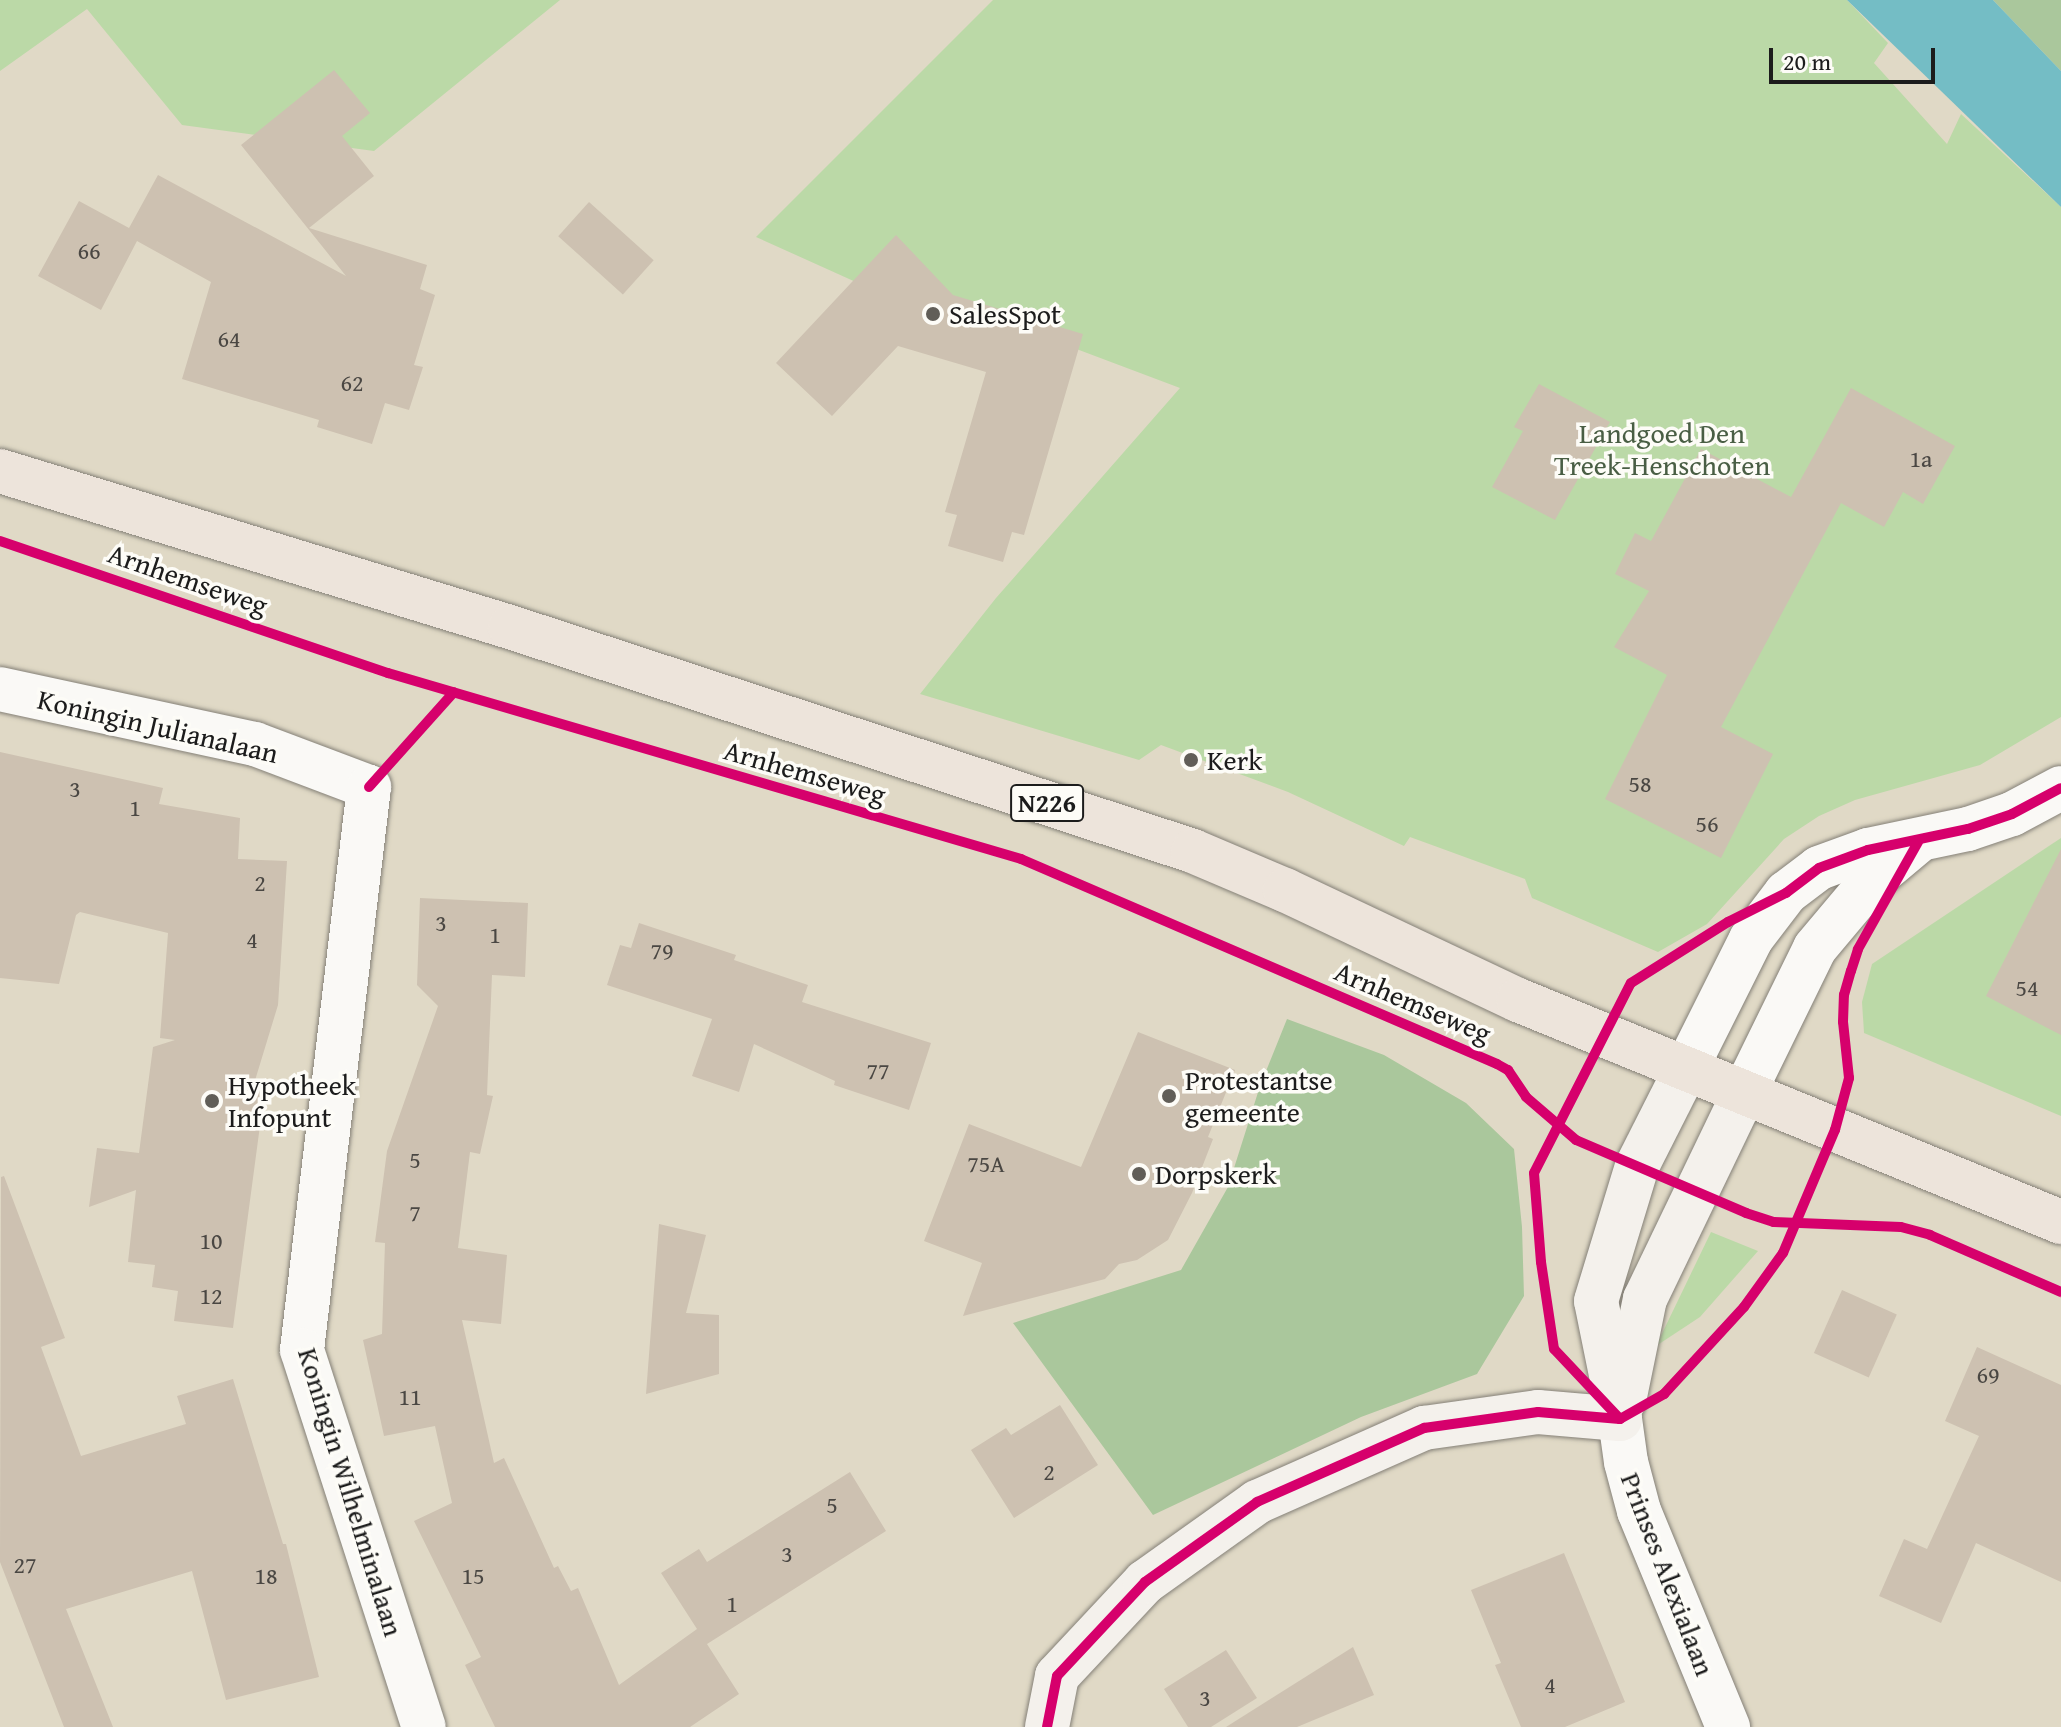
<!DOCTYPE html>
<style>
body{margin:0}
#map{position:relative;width:2061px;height:1727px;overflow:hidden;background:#e0d9c6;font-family:"Gentium Book Plus",serif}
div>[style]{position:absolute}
.green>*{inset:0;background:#bbd9a7}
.forest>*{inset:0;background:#aac79c}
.water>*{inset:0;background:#74bdc5}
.building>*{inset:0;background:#cdc1b1;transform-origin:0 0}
.roads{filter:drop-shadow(0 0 2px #848077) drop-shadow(0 0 2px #848077)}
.street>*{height:44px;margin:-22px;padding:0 22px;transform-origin:22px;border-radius:22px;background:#faf9f6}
.secondary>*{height:44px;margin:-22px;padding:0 22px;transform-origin:22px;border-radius:22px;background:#f4f1ec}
.primary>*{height:44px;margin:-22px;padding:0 22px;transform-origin:22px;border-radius:22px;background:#ede4db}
.cycleway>*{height:10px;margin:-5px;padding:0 5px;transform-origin:5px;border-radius:5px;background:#d6006c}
.dots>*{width:22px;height:22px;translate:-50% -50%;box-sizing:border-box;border:4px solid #fdfcf7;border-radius:50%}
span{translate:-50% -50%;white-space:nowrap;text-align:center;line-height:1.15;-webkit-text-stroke:7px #fdfcf7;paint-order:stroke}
.number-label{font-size:24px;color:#4a4743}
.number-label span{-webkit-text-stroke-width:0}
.shield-label span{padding:2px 6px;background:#fdfcf7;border:2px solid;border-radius:6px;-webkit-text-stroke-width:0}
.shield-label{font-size:26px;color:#1c1c1c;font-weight:700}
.poi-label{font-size:28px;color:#1c1c1c}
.left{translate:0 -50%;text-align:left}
.park-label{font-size:28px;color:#495e44}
.street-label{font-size:28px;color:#1c1c1c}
.scale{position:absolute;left:1769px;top:48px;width:166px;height:36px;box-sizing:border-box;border:4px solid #1c1c1c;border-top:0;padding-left:10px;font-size:24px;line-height:28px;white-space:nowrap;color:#1c1c1c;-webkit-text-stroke:6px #fdfcf7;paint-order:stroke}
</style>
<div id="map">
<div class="green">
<div style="clip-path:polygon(0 0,560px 0,374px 151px,182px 125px,87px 9px,0 71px)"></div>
<div style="clip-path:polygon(993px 0,1847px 0,1888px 43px,1874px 63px,1947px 144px,1961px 114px,2061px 207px,2061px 717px,1980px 765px,1855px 800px,1819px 816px,1784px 839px,1707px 924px,1658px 952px,1532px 898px,1525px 879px,1410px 837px,1404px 846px,1288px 792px,1161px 745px,1139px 760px,920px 694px,996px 598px,1180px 388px,1018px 327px,909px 306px,756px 237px)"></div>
<div style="clip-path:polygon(2061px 838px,2061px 1116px,1864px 1033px,1862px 1002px,1872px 964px)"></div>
<div style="clip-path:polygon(1711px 1232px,1758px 1251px,1700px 1317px,1656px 1346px)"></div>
</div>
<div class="forest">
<div style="clip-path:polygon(1993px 0,2061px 0,2061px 71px)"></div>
<div style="clip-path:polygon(1287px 1019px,1384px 1055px,1466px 1103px,1514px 1149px,1522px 1227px,1524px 1296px,1477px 1374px,1361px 1417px,1153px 1515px,1013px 1323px,1181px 1270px,1228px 1187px,1260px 1086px)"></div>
</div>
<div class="water">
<div style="clip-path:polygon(1847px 0,1993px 0,2061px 71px,2061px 207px)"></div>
</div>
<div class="building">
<div style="clip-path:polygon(334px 70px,370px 113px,342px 136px,374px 176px,309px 228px,427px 265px,420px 289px,435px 295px,414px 365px,423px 367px,409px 410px,385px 403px,372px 444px,317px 427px,319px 420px,182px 379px,211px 282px,137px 241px,101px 310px,38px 276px,79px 201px,129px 228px,158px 175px,346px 276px,241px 145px)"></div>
<div style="left:589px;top:202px;width:87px;height:46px;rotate:42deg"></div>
<div style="clip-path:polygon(896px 235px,953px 295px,1083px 334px,1024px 535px,1012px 532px,1003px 562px,948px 546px,957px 515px,945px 512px,986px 372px,898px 346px,832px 416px,776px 363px)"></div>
<div style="clip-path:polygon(1539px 384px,1610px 422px,1555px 520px,1492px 487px,1523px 431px,1514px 427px)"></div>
<div style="clip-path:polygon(1851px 388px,1955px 446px,1923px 504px,1903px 492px,1884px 527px,1841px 503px,1721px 727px,1773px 754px,1721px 858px,1605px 799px,1667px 675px,1614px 647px,1649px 591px,1615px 574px,1635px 533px,1651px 541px,1701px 449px,1791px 497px)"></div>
<div style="clip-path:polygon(0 752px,163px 788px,159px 804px,240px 818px,238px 859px,287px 861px,278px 1005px,253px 1087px,265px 1088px,233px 1328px,174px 1321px,178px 1291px,152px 1287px,155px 1265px,128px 1262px,136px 1190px,89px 1207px,97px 1148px,139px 1153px,153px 1047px,175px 1040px,160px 1038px,168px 933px,80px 912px,76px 915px,59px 984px,0 978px)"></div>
<div style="clip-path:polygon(2061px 849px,2061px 1035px,1986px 996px)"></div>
<div style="clip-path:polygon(420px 898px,528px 903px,525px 977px,492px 975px,487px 1095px,493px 1096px,480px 1154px,470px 1152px,458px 1248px,507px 1255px,501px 1324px,462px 1320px,494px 1463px,504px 1458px,554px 1568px,558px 1566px,571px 1591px,578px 1588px,619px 1685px,697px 1629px,661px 1573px,699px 1549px,707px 1562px,850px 1472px,886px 1531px,707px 1644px,739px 1694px,690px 1727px,495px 1727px,465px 1665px,481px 1657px,414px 1521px,452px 1503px,435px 1426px,384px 1436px,363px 1340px,382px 1334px,385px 1243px,375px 1242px,387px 1151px,438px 1006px,417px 985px)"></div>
<div style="clip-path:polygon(639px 923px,736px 955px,734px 960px,808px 985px,802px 1002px,931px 1043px,909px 1110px,834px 1085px,835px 1081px,754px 1044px,739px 1092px,692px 1076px,712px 1019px,607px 985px,620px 945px,631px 948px)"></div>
<div style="clip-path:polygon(1138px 1032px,1235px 1070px,1208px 1137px,1213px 1139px,1192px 1193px,1168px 1240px,1137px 1260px,1119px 1264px,1105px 1279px,963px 1316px,982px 1263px,924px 1241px,969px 1124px,1081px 1167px)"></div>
<div style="clip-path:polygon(4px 1176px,65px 1338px,41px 1347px,81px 1456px,186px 1424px,177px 1396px,233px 1379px,283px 1544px,286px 1544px,319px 1677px,226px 1700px,192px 1571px,66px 1609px,113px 1727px,64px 1727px,0 1562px,1px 1177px)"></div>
<div style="clip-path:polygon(659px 1224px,706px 1235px,686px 1313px,719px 1315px,719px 1374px,646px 1394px)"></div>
<div style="left:1842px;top:1290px;width:60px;height:69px;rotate:24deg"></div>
<div style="clip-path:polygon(1977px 1347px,2061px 1385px,2061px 1582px,1976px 1543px,1941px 1623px,1879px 1596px,1904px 1539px,1927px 1549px,1979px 1436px,1945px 1421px)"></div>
<div style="clip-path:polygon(1060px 1405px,1098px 1465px,1014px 1518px,971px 1450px,1006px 1428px,1011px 1435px)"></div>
<div style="clip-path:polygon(1564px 1553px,1625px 1702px,1565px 1727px,1521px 1727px,1495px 1665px,1501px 1663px,1471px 1590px)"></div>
<div style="clip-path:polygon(1353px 1647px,1374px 1695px,1297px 1727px,1226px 1727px)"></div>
<div style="clip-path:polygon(1226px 1650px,1257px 1698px,1211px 1727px,1188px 1727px,1164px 1689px)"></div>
</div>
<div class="roads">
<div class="street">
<div style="left:0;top:689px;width:261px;rotate:12.2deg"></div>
<div style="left:255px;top:744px;width:122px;rotate:20.7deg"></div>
<div style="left:369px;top:787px;width:567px;rotate:96.79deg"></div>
<div style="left:302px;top:1350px;width:396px;rotate:72.1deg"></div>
<div style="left:1686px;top:1069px;width:145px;rotate:-63.4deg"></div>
<div style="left:1751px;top:939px;width:58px;rotate:-52.7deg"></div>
<div style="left:1786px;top:893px;width:41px;rotate:-37.1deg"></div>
<div style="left:1819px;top:868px;width:52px;rotate:-20.2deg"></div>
<div style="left:1868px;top:850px;width:102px;rotate:-11.9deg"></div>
<div style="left:1968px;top:829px;width:46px;rotate:-18.8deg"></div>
<div style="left:2012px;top:814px;width:55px;rotate:-28deg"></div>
<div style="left:1744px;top:1093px;width:161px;rotate:-63.9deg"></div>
<div style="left:1815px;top:948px;width:90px;rotate:-50deg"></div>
<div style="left:1873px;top:879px;width:56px;rotate:-39.9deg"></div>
<div style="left:1620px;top:1419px;width:43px;rotate:82.1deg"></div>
<div style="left:1626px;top:1462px;width:51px;rotate:75.1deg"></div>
<div style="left:1639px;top:1511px;width:234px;rotate:67.6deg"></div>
</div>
<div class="secondary">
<div style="left:1624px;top:1401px;width:104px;rotate:-78.4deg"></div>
<div style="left:1645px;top:1299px;width:229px;rotate:-64.3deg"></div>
<div style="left:1620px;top:1419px;width:120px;rotate:-101.5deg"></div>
<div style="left:1596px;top:1301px;width:141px;rotate:-73.1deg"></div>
<div style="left:1637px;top:1166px;width:109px;rotate:-63.2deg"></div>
<div style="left:1047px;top:1727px;width:52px;rotate:-78.9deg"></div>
<div style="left:1057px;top:1676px;width:129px;rotate:-46.9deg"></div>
<div style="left:1145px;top:1582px;width:138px;rotate:-35.5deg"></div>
<div style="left:1257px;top:1502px;width:183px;rotate:-23.9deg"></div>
<div style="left:1424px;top:1428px;width:115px;rotate:-8deg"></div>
<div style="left:1538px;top:1412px;width:82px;rotate:4.9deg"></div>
</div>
<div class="primary">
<div style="left:0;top:471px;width:533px;rotate:17.01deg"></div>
<div style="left:510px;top:627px;width:719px;rotate:18.16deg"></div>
<div style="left:1193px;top:851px;width:100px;rotate:23deg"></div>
<div style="left:1285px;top:890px;width:258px;rotate:25.3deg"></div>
<div style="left:1518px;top:1000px;width:587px;rotate:22.24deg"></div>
</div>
</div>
<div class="cycleway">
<div style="left:0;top:541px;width:410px;rotate:18.8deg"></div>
<div style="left:388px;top:673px;width:660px;rotate:16.37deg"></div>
<div style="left:1021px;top:859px;width:518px;rotate:23.3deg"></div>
<div style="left:1497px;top:1064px;width:13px;rotate:29deg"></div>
<div style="left:1508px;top:1070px;width:32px;rotate:56deg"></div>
<div style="left:1526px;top:1097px;width:66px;rotate:40.7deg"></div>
<div style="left:1576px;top:1140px;width:185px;rotate:23.2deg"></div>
<div style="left:1746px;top:1213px;width:29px;rotate:18deg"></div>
<div style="left:1774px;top:1222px;width:127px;rotate:2.3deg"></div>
<div style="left:1901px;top:1227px;width:30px;rotate:15deg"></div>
<div style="left:1930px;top:1235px;width:143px;rotate:23.5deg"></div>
<div style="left:369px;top:787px;width:127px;rotate:-48.2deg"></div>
<div style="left:1620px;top:1419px;width:96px;rotate:-133.3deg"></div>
<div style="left:1554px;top:1349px;width:88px;rotate:-98.5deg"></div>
<div style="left:1541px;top:1262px;width:89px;rotate:-94.5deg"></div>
<div style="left:1534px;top:1173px;width:213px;rotate:-63deg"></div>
<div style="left:1631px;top:983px;width:115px;rotate:-32.2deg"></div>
<div style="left:1728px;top:922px;width:65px;rotate:-26.6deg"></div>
<div style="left:1786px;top:893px;width:41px;rotate:-37.1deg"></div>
<div style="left:1819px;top:868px;width:52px;rotate:-20.2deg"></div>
<div style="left:1868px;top:850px;width:102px;rotate:-11.9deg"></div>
<div style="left:1968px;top:829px;width:46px;rotate:-18.8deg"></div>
<div style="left:2012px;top:814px;width:55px;rotate:-28deg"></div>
<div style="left:1620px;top:1419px;width:51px;rotate:-29.6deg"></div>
<div style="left:1664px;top:1394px;width:118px;rotate:-47.4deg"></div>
<div style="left:1744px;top:1307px;width:67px;rotate:-54.2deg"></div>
<div style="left:1783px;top:1253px;width:134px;rotate:-67.1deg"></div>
<div style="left:1835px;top:1130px;width:54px;rotate:-74.9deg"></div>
<div style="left:1849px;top:1078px;width:56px;rotate:-96.1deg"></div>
<div style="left:1843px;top:1022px;width:27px;rotate:-88deg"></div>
<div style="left:1844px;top:995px;width:25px;rotate:-74deg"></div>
<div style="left:1851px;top:971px;width:23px;rotate:-72deg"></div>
<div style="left:1858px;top:949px;width:123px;rotate:-60.7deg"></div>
<div style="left:1047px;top:1727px;width:52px;rotate:-78.9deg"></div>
<div style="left:1057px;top:1676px;width:129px;rotate:-46.9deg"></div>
<div style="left:1145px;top:1582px;width:138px;rotate:-35.5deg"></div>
<div style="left:1257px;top:1502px;width:183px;rotate:-23.9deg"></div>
<div style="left:1424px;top:1428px;width:115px;rotate:-8deg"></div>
<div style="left:1538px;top:1412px;width:82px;rotate:4.9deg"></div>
</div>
<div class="dots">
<div style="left:933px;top:314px;background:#615e58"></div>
<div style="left:1191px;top:760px;background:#615e58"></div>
<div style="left:1169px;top:1096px;background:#615e58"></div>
<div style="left:212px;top:1101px;background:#615e58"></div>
<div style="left:1139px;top:1174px;background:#615e58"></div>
</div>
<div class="number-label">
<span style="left:89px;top:251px">66</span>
<span style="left:229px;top:339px">64</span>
<span style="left:352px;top:383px">62</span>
<span style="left:1921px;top:459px">1a</span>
<span style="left:1640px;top:784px">58</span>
<span style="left:75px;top:789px">3</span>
<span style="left:135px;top:808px">1</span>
<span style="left:1707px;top:824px">56</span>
<span style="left:260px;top:883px">2</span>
<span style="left:441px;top:923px">3</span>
<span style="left:495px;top:935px">1</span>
<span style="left:252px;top:940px">4</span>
<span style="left:662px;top:951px">79</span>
<span style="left:2027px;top:988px">54</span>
<span style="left:878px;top:1071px">77</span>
<span style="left:415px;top:1160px">5</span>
<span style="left:986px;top:1164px">75A</span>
<span style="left:415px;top:1213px">7</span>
<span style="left:211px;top:1241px">10</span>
<span style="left:211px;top:1296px">12</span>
<span style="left:1988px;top:1375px">69</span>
<span style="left:410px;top:1397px">11</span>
<span style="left:1049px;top:1472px">2</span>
<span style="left:832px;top:1505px">5</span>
<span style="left:787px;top:1554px">3</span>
<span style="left:25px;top:1565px">27</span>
<span style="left:266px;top:1576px">18</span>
<span style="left:473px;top:1576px">15</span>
<span style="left:732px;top:1604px">1</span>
<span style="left:1550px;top:1685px">4</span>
<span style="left:1205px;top:1698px">3</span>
</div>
<div class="shield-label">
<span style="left:1047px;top:803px">N226</span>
</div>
<div class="poi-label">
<span class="left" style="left:949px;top:314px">SalesSpot</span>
<span class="left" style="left:1207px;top:760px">Kerk</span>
<span class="left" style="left:1185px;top:1096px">Protestantse<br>gemeente</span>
<span class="left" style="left:228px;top:1101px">Hypotheek<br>Infopunt</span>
<span class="left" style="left:1155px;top:1174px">Dorpskerk</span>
</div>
<div class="park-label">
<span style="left:1662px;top:449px">Landgoed Den<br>Treek-Henschoten</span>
</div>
<div class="street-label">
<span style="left:188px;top:579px;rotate:19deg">Arnhemseweg</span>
<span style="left:158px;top:726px;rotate:13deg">Koningin Julianalaan</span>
<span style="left:805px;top:772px;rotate:16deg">Arnhemseweg</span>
<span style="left:1413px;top:1002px;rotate:23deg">Arnhemseweg</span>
<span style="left:351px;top:1492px;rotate:73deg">Koningin Wilhelminalaan</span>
<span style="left:1668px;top:1574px;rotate:69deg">Prinses Alexialaan</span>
</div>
<div class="scale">20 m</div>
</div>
